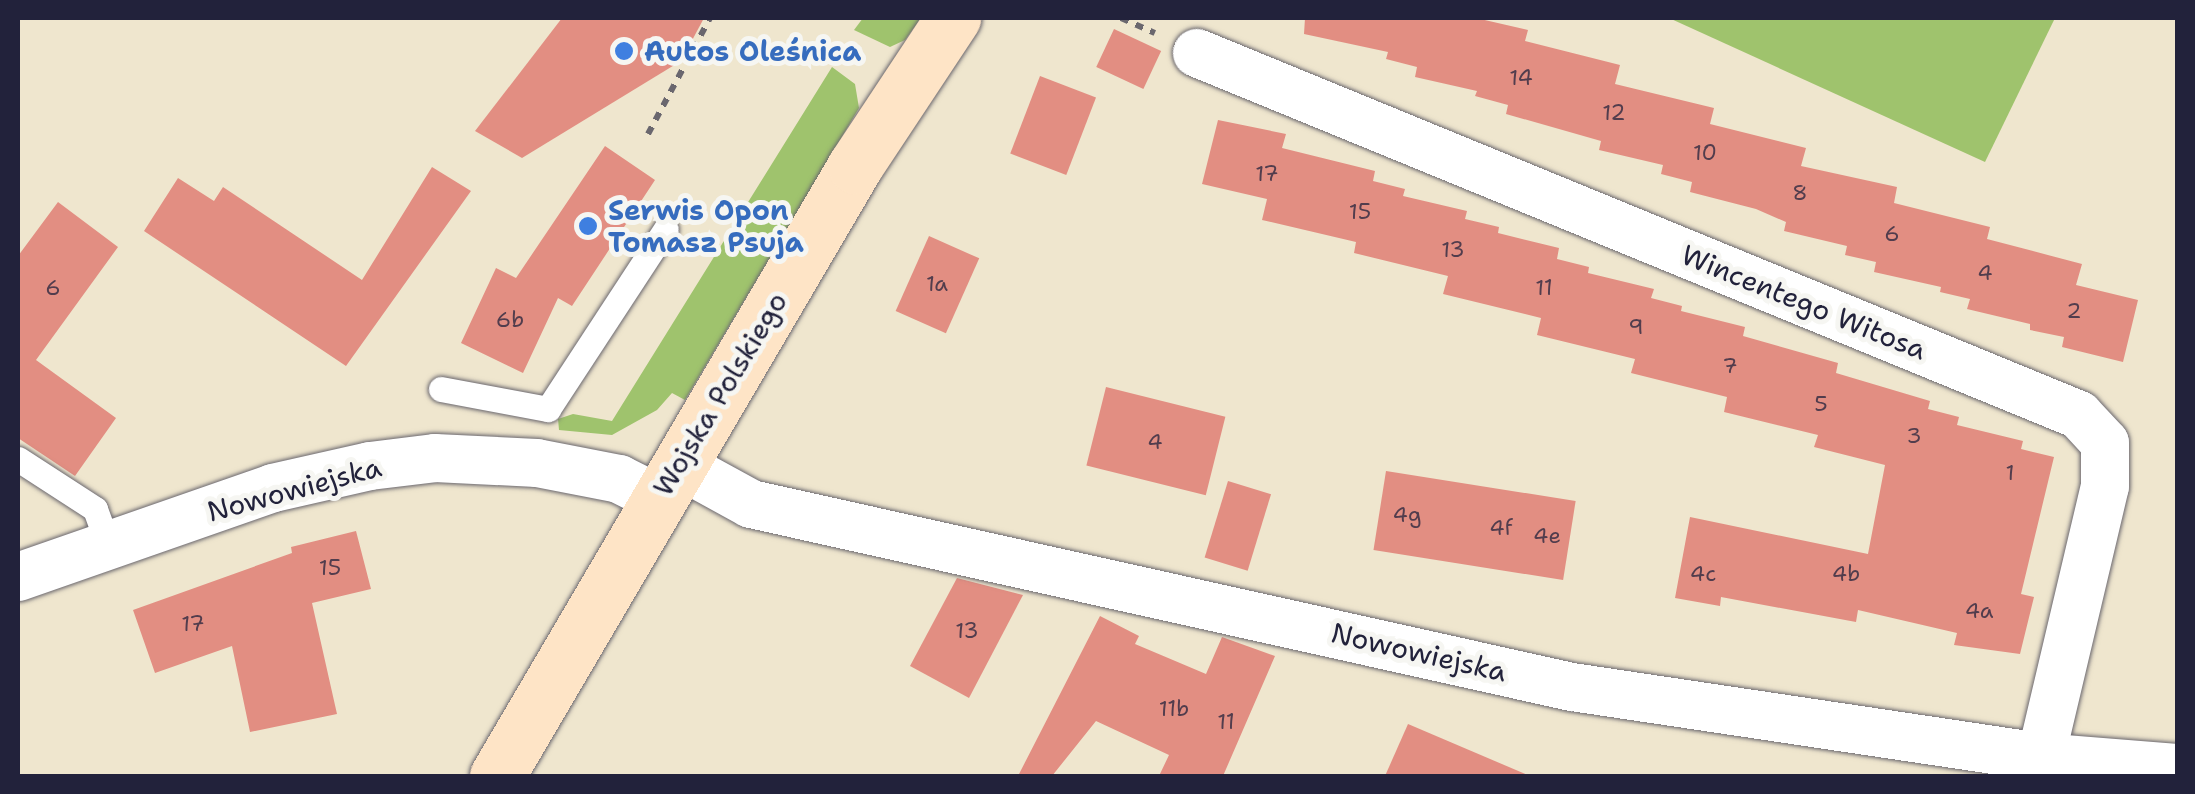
<!DOCTYPE html>
<meta charset="utf-8">
<style>
body{margin:0}
#map{position:relative;width:2195px;height:794px;overflow:hidden;background:#efe6ce;font-family:"Shantell Sans",sans-serif}
div>[style]{position:absolute}
.green>*{inset:0;background:#9fc36d}
.building>*{inset:0;background:#e28e82;transform-origin:0 0}
.path>*{height:6px;margin-top:-3px;transform-origin:0;background:repeating-linear-gradient(90deg,#6a676e 0 8px,transparent 0 16px)}
.roads{filter:drop-shadow(0 0 2px #6a676e) drop-shadow(0 0 2px #6a676e)}
.lane>*{height:25px;margin:-12.5px;padding:0 12.5px;transform-origin:12.5px;border-radius:12.5px;background:#fff}
.street>*{height:48px;margin:-24px;padding:0 24px;transform-origin:24px;border-radius:24px;background:#fff}
.secondary>*{height:55px;margin:-27.5px;padding:0 27.5px;transform-origin:27.5px;border-radius:27.5px;background:#fee4c6}
.dots>*{width:28px;height:28px;translate:-50% -50%;box-sizing:border-box;border:5px solid #f6f6f2;border-radius:50%}
span{translate:-50% -50%;white-space:nowrap;text-align:center;line-height:1.15;-webkit-text-stroke:10px #f6f6f2;paint-order:stroke}
.number-label{font-size:22px;color:#523d4d}
.number-label span{-webkit-text-stroke-width:0}
.shop-label{font-size:28px;color:#366cbe;font-weight:700}
.left{translate:0 -50%;text-align:left}
.street-label{font-size:28px;color:#22223b}
.frame{position:absolute;inset:0;border:20px solid #22223b;pointer-events:none}
</style>
<div id="map">
<div class="green">
<div style="clip-path:polygon(863px 18px,921px 18px,905px 40px,890px 47px,854px 30px)"></div>
<div style="clip-path:polygon(1669px 18px,2055px 18px,1985px 162px)"></div>
<div style="clip-path:polygon(832px 67px,855px 84px,859px 108px,685px 400px,672px 393px,657px 410px,612px 435px,559px 430px,558px 419px,573px 414px,612px 421px)"></div>
</div>
<div class="building">
<div style="clip-path:polygon(562px 18px,704px 18px,681px 61px,522px 158px,475px 131px)"></div>
<div style="clip-path:polygon(1305px 18px,1476px 18px,1528px 30px,1525px 41px,1620px 65px,1615px 84px,1714px 108px,1710px 124px,1806px 148px,1801px 166px,1897px 187px,1894px 203px,1990px 227px,1987px 239px,2082px 264px,2076px 285px,2138px 300px,2123px 362px,2062px 347px,2064px 337px,2030px 330px,2030px 324px,1967px 309px,1970px 299px,1940px 292px,1941px 287px,1874px 272px,1876px 262px,1845px 255px,1847px 246px,1784px 231px,1786px 222px,1756px 209px,1690px 192px,1692px 182px,1661px 174px,1663px 165px,1599px 150px,1601px 141px,1506px 114px,1508px 105px,1475px 96px,1477px 91px,1415px 77px,1417px 67px,1386px 59px,1388px 52px,1304px 34px)"></div>
<div style="left:1114px;top:29px;width:52px;height:42px;rotate:25deg"></div>
<div style="left:1040px;top:76px;width:60px;height:83px;rotate:21deg"></div>
<div style="clip-path:polygon(1218px 120px,1286px 134px,1282px 148px,1375px 171px,1373px 181px,1405px 189px,1403px 196px,1467px 211px,1465px 219px,1499px 227px,1498px 233px,1559px 248px,1557px 259px,1589px 267px,1588px 273px,1654px 289px,1651px 298px,1682px 306px,1681px 311px,1745px 327px,1743px 336px,1838px 363px,1836px 373px,1930px 401px,1928px 409px,1959px 417px,1957px 425px,2023px 441px,2021px 449px,2054px 457px,2021px 594px,2034px 597px,2020px 654px,1954px 645px,1957px 633px,1858px 610px,1856px 622px,1721px 597px,1720px 606px,1675px 598px,1690px 517px,1868px 554px,1885px 465px,1814px 447px,1818px 435px,1724px 412px,1727px 397px,1631px 373px,1635px 359px,1537px 335px,1541px 318px,1443px 294px,1448px 276px,1354px 253px,1356px 242px,1262px 220px,1267px 199px,1202px 184px)"></div>
<div style="clip-path:polygon(605px 146px,655px 180px,572px 306px,558px 298px,523px 373px,461px 343px,496px 268px,516px 278px)"></div>
<div style="clip-path:polygon(432px 167px,471px 191px,346px 366px,144px 231px,178px 178px,214px 201px,223px 187px,362px 280px)"></div>
<div style="clip-path:polygon(58px 202px,118px 247px,36px 360px,116px 418px,75px 476px,18px 438px,18px 256px)"></div>
<div style="left:929px;top:236px;width:55px;height:82px;rotate:24deg"></div>
<div style="left:1106px;top:387px;width:123px;height:81px;rotate:14deg"></div>
<div style="left:1386px;top:471px;width:192px;height:80px;rotate:9deg"></div>
<div style="left:1228px;top:481px;width:45px;height:80px;rotate:17deg"></div>
<div style="clip-path:polygon(356px 531px,371px 589px,312px 603px,337px 714px,250px 732px,232px 646px,155px 673px,133px 610px,292px 553px,291px 547px)"></div>
<div style="clip-path:polygon(957px 578px,1023px 595px,969px 698px,910px 666px)"></div>
<div style="clip-path:polygon(1100px 616px,1139px 636px,1135px 644px,1206px 674px,1222px 637px,1275px 656px,1223px 776px,1159px 776px,1169px 755px,1096px 721px,1052px 776px,1018px 776px)"></div>
<div style="clip-path:polygon(1408px 724px,1530px 776px,1385px 776px)"></div>
</div>
<div class="path">
<div style="left:1121px;top:18px;width:37px;rotate:24deg"></div>
<div style="left:648px;top:134px;width:132px;rotate:-61.9deg"></div>
</div>
<div class="roads">
<div class="lane">
<div style="left:441px;top:389px;width:109px;rotate:10.6deg"></div>
<div style="left:548px;top:409px;width:215px;rotate:-56.8deg"></div>
<div style="left:18px;top:459px;width:92px;rotate:33deg"></div>
<div style="left:95px;top:509px;width:37px;rotate:70deg"></div>
</div>
<div class="street">
<div style="left:1197px;top:53px;width:953px;rotate:22.31deg"></div>
<div style="left:2079px;top:415px;width:38px;rotate:47deg"></div>
<div style="left:2105px;top:443px;width:43px;rotate:90deg"></div>
<div style="left:2105px;top:486px;width:278px;rotate:103.3deg"></div>
<div style="left:678px;top:464px;width:83px;rotate:28.7deg"></div>
<div style="left:751px;top:504px;width:841px;rotate:12.57deg"></div>
<div style="left:1572px;top:687px;width:474px;rotate:8.5deg"></div>
<div style="left:2041px;top:757px;width:137px;rotate:4.6deg"></div>
<div style="left:18px;top:577px;width:270px;rotate:-19.2deg"></div>
<div style="left:273px;top:488px;width:99px;rotate:-12.8deg"></div>
<div style="left:370px;top:466px;width:65px;rotate:-7deg"></div>
<div style="left:435px;top:458px;width:102px;rotate:2.8deg"></div>
<div style="left:537px;top:463px;width:84px;rotate:11deg"></div>
<div style="left:619px;top:479px;width:42px;rotate:26.6deg"></div>
</div>
<div class="secondary">
<div style="left:497px;top:776px;width:707px;rotate:-59.59deg"></div>
<div style="left:855px;top:166px;width:178px;rotate:-56.5deg"></div>
</div>
</div>
<div class="dots">
<div style="left:624px;top:51px;background:#3f7fe0"></div>
<div style="left:588px;top:226px;background:#3f7fe0"></div>
</div>
<div class="number-label">
<span style="left:1521px;top:78px">14</span>
<span style="left:1614px;top:113px">12</span>
<span style="left:1705px;top:153px">10</span>
<span style="left:1267px;top:174px">17</span>
<span style="left:1800px;top:193px">8</span>
<span style="left:1360px;top:212px">15</span>
<span style="left:1892px;top:234px">6</span>
<span style="left:1453px;top:250px">13</span>
<span style="left:1985px;top:273px">4</span>
<span style="left:937px;top:284px">1a</span>
<span style="left:53px;top:288px">6</span>
<span style="left:1544px;top:288px">11</span>
<span style="left:2074px;top:311px">2</span>
<span style="left:510px;top:320px">6b</span>
<span style="left:1636px;top:327px">9</span>
<span style="left:1730px;top:366px">7</span>
<span style="left:1821px;top:404px">5</span>
<span style="left:1914px;top:436px">3</span>
<span style="left:1155px;top:442px">4</span>
<span style="left:2010px;top:473px">1</span>
<span style="left:1407px;top:515px">4g</span>
<span style="left:1501px;top:528px">4f</span>
<span style="left:1547px;top:536px">4e</span>
<span style="left:330px;top:568px">15</span>
<span style="left:1703px;top:574px">4c</span>
<span style="left:1846px;top:574px">4b</span>
<span style="left:1979px;top:611px">4a</span>
<span style="left:193px;top:624px">17</span>
<span style="left:967px;top:631px">13</span>
<span style="left:1174px;top:709px">11b</span>
<span style="left:1226px;top:722px">11</span>
</div>
<div class="shop-label">
<span class="left" style="left:644px;top:51px">Autos Oleśnica</span>
<span class="left" style="left:608px;top:226px">Serwis Opon<br>Tomasz Psuja</span>
</div>
<div class="street-label">
<span style="left:1804px;top:302px;rotate:22deg">Wincentego Witosa</span>
<span style="left:720px;top:394px;rotate:-59deg">Wojska Polskiego</span>
<span style="left:294px;top:489px;rotate:-15deg">Nowowiejska</span>
<span style="left:1419px;top:652px;rotate:13deg">Nowowiejska</span>
</div>
<div class="frame"></div>
</div>
